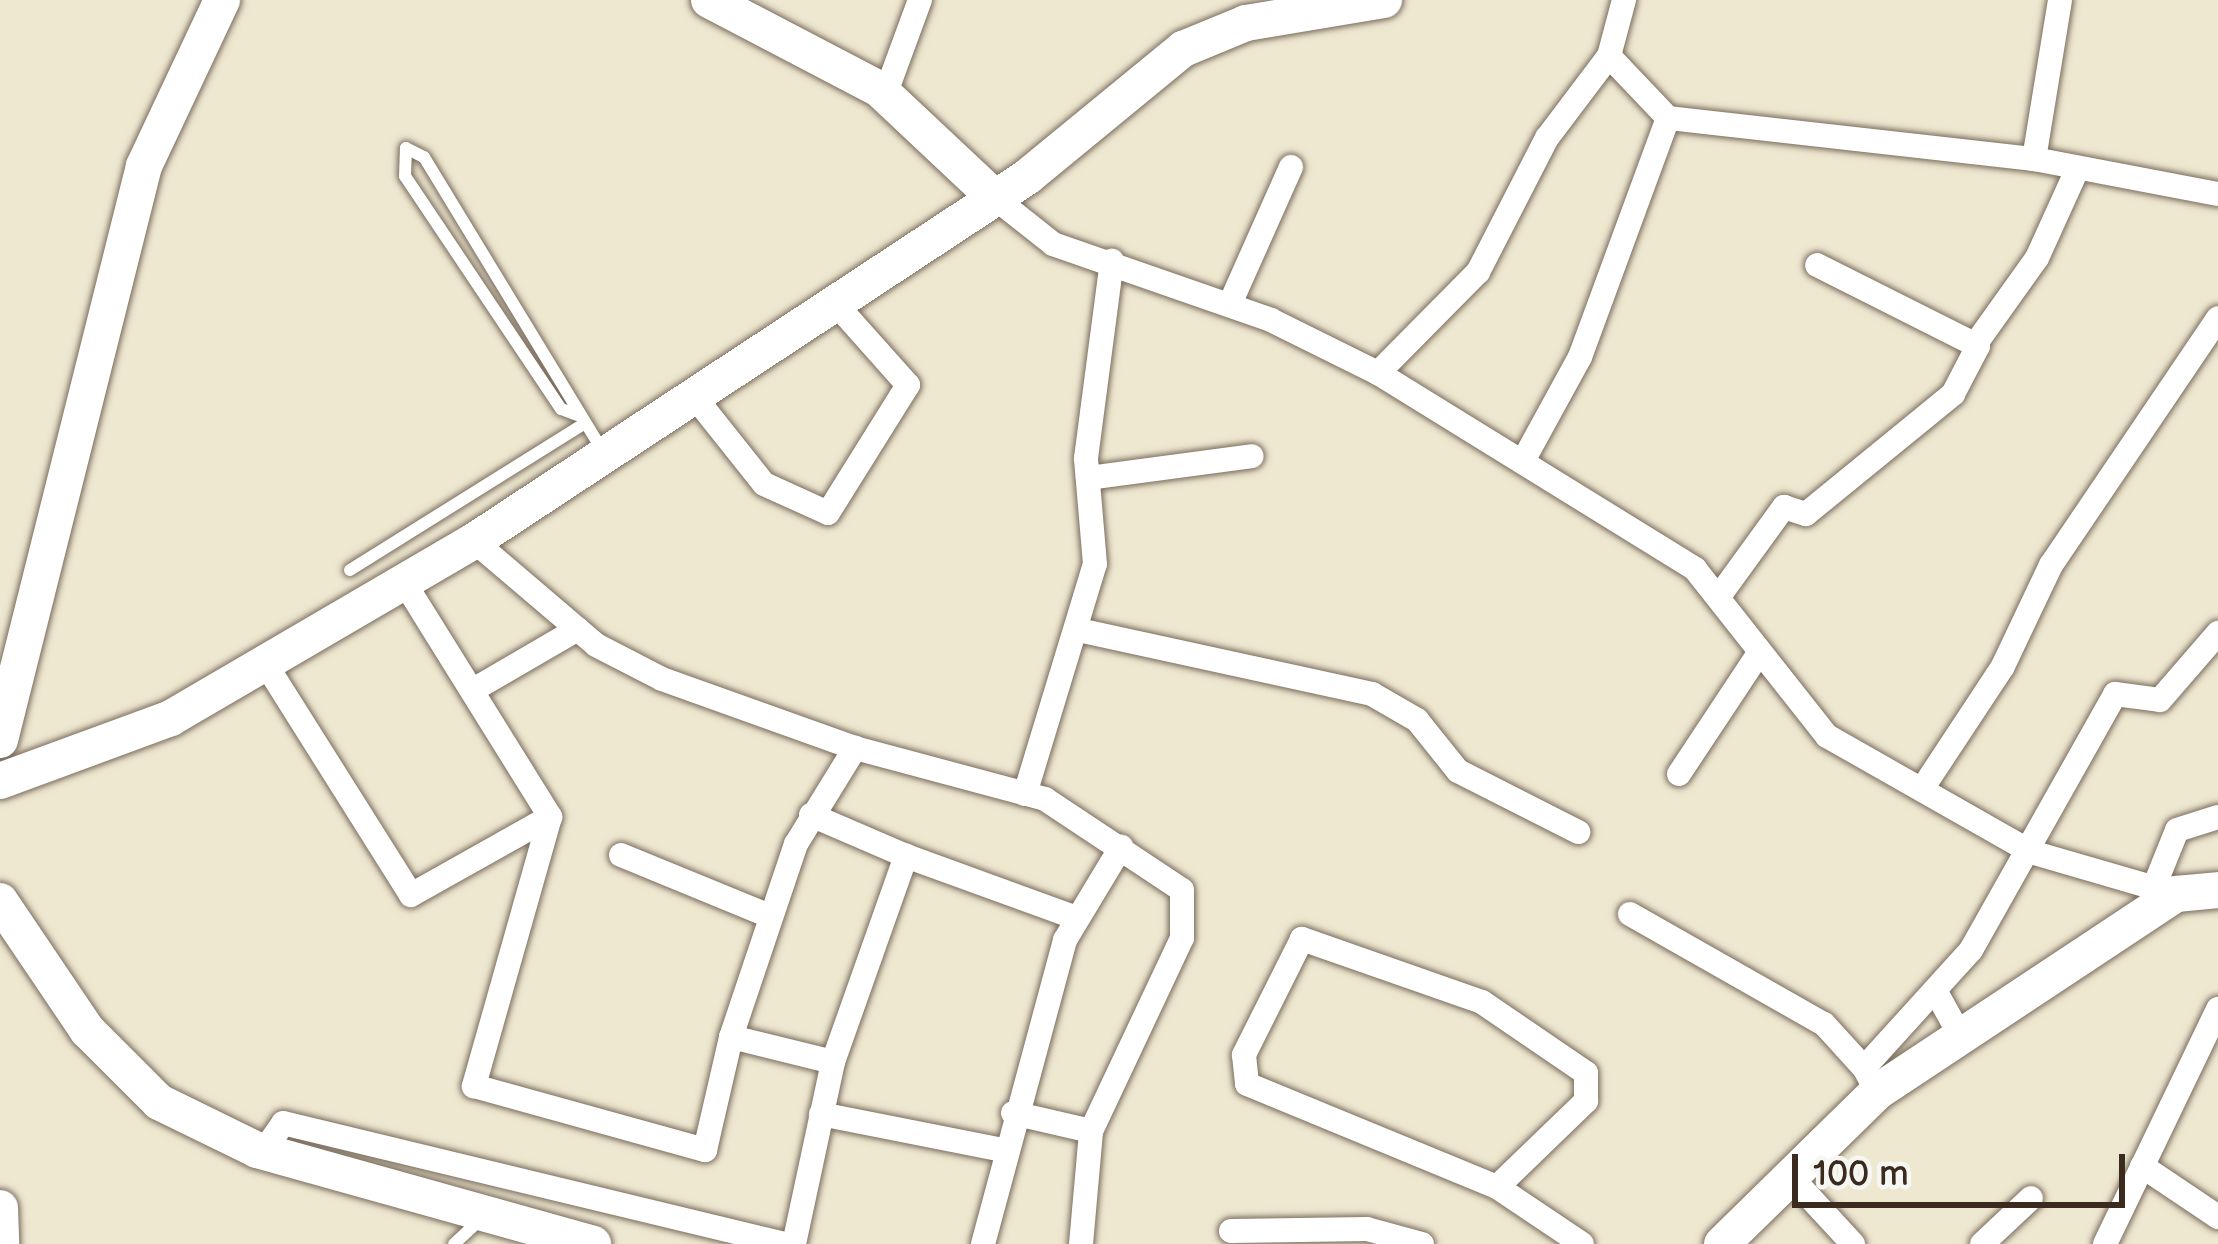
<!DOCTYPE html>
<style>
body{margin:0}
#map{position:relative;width:2218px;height:1244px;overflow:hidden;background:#efe8d1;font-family:"Balsamiq Sans",sans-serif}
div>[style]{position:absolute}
.roads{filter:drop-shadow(0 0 3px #7a6c5d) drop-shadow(0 0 3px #7a6c5d)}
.lane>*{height:12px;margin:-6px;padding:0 6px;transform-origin:6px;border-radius:6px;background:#fff}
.street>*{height:24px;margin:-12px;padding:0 12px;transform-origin:12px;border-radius:12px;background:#fff}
.secondary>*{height:36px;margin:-18px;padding:0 18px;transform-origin:18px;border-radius:18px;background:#fff}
span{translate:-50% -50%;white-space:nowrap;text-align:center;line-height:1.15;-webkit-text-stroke:9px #f6f6f2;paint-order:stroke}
.scale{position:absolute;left:1792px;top:1154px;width:333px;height:54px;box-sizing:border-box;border:6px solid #3b2a1e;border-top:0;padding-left:15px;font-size:36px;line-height:42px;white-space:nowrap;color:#3b2a1e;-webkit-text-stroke:9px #f6f6f2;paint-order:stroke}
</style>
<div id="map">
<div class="roads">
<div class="lane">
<div style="left:577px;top:415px;width:17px;rotate:-159deg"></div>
<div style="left:561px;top:409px;width:280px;rotate:-123.8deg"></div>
<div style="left:405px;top:176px;width:28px;rotate:-88deg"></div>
<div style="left:406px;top:148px;width:20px;rotate:27deg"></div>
<div style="left:424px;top:157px;width:346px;rotate:58.7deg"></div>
<div style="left:350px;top:570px;width:276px;rotate:-32deg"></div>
<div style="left:454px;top:1244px;width:40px;rotate:-43deg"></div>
</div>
<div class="street">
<div style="left:1609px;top:56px;width:86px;rotate:46.4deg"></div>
<div style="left:1668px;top:118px;width:368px;rotate:6.4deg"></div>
<div style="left:2034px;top:159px;width:187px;rotate:10.8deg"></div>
<div style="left:885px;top:95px;width:101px;rotate:-69.8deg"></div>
<div style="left:2034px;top:159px;width:161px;rotate:-80.7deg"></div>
<div style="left:995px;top:198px;width:74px;rotate:38.4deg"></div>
<div style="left:1053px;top:244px;width:231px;rotate:19.2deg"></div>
<div style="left:1271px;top:320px;width:119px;rotate:26.4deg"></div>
<div style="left:1378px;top:373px;width:373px;rotate:31.7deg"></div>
<div style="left:1695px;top:569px;width:213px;rotate:51.7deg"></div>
<div style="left:1827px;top:736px;width:235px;rotate:29.6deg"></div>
<div style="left:2031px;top:852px;width:151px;rotate:16.2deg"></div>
<div style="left:1230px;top:304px;width:150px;rotate:-66deg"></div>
<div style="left:1977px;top:342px;width:103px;rotate:-54.5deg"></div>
<div style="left:2037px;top:258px;width:97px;rotate:-65.6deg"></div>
<div style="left:1378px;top:373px;width:142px;rotate:-45.3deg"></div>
<div style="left:1478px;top:272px;width:151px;rotate:-62.8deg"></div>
<div style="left:1547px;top:138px;width:103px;rotate:-52.9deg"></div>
<div style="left:1609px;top:56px;width:58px;rotate:-75deg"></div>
<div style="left:694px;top:396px;width:112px;rotate:51.5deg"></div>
<div style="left:764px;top:484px;width:70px;rotate:24.4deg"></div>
<div style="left:828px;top:513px;width:151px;rotate:-58deg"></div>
<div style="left:908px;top:385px;width:110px;rotate:-131.7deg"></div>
<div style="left:1523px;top:461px;width:119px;rotate:-61.3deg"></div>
<div style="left:1580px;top:357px;width:255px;rotate:-69.8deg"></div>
<div style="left:1088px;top:478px;width:165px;rotate:-7.6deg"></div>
<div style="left:474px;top:541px;width:160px;rotate:40.4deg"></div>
<div style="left:596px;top:645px;width:74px;rotate:27.3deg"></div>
<div style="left:662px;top:679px;width:205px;rotate:19.7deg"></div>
<div style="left:855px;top:748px;width:197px;rotate:15deg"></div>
<div style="left:1045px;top:799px;width:164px;rotate:33.6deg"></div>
<div style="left:1182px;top:890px;width:48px;rotate:90deg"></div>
<div style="left:1182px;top:938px;width:213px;rotate:115.2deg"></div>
<div style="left:1091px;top:1131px;width:80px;rotate:-167deg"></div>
<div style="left:404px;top:582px;width:277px;rotate:58.1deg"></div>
<div style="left:550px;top:817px;width:280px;rotate:105.8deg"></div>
<div style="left:474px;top:1086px;width:240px;rotate:15.5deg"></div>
<div style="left:705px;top:1150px;width:116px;rotate:-77deg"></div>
<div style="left:1720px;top:595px;width:109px;rotate:-54deg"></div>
<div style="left:1784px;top:507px;width:23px;rotate:18deg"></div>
<div style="left:1806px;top:514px;width:190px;rotate:-39.2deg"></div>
<div style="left:1953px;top:394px;width:54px;rotate:-62.5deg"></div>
<div style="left:1978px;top:346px;width:180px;rotate:-153.3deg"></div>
<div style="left:1083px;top:631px;width:296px;rotate:12.3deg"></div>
<div style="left:1372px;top:694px;width:52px;rotate:30deg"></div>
<div style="left:1417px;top:720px;width:65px;rotate:51.2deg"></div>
<div style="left:1458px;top:771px;width:135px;rotate:26.9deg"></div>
<div style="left:265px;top:663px;width:274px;rotate:57.8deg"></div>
<div style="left:411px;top:895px;width:159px;rotate:-29.3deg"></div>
<div style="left:473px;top:690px;width:121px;rotate:-30.2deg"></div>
<div style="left:1679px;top:774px;width:145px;rotate:-56.5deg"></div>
<div style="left:1922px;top:789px;width:147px;rotate:-56.6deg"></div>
<div style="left:2003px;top:666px;width:112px;rotate:-64.6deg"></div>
<div style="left:2051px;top:565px;width:298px;rotate:-55.9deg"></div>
<div style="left:1025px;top:794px;width:240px;rotate:-73.1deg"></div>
<div style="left:1095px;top:564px;width:106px;rotate:-94.9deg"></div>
<div style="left:1086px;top:458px;width:199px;rotate:-82.5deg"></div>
<div style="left:811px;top:815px;width:103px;rotate:23.3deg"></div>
<div style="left:621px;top:855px;width:161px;rotate:22.3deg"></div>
<div style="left:2154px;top:887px;width:61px;rotate:-68deg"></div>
<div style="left:2177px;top:830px;width:43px;rotate:-17.6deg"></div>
<div style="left:1630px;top:914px;width:223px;rotate:29.6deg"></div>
<div style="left:1824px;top:1024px;width:59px;rotate:47.7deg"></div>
<div style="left:1936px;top:992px;width:49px;rotate:60.8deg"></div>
<div style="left:833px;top:1062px;width:105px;rotate:-166.2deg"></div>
<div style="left:731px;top:1037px;width:204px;rotate:-71.4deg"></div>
<div style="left:796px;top:844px;width:113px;rotate:-58.4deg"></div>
<div style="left:1877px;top:1092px;width:27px;rotate:-118deg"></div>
<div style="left:1864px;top:1068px;width:159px;rotate:-47.8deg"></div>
<div style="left:1971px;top:950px;width:294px;rotate:-60.6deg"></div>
<div style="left:2115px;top:694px;width:45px;rotate:7.6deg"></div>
<div style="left:2160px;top:700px;width:89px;rotate:-49.1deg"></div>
<div style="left:821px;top:1114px;width:185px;rotate:11.2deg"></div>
<div style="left:263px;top:1152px;width:35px;rotate:-55deg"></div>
<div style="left:283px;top:1123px;width:516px;rotate:13.55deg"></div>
<div style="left:2142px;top:1166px;width:92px;rotate:33.9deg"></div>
<div style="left:1792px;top:1178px;width:90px;rotate:47.3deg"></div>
<div style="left:1497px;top:1187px;width:124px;rotate:-44deg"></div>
<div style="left:1586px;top:1101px;width:28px;rotate:-90deg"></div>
<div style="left:1586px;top:1073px;width:126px;rotate:-145.7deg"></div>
<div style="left:1482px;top:1002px;width:191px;rotate:-160.7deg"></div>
<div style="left:1302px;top:939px;width:130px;rotate:116.6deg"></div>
<div style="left:1244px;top:1055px;width:29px;rotate:84deg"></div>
<div style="left:1247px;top:1084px;width:270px;rotate:22.4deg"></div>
<div style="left:1497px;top:1187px;width:102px;rotate:33.8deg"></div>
<div style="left:1231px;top:1231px;width:136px;rotate:-0.8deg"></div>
<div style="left:1367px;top:1229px;width:57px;rotate:15.3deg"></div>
<div style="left:794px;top:1244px;width:186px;rotate:-77.9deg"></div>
<div style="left:833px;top:1062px;width:219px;rotate:-70.5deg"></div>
<div style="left:906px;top:856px;width:179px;rotate:20deg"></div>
<div style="left:983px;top:1244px;width:315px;rotate:-74.9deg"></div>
<div style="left:1065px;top:940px;width:109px;rotate:-58.9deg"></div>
<div style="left:1081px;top:1244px;width:113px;rotate:-84.9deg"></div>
<div style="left:1982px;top:1244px;width:67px;rotate:-43.2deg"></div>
<div style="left:2105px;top:1244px;width:261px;rotate:-64.3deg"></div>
</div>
<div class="secondary">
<div style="left:709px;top:0;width:192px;rotate:27.6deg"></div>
<div style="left:879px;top:89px;width:159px;rotate:43.2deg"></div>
<div style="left:0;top:740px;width:592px;rotate:-75.92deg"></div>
<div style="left:144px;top:166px;width:183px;rotate:-64.8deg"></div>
<div style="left:0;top:781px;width:182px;rotate:-20.2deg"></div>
<div style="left:171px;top:718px;width:351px;rotate:-30.3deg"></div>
<div style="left:474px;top:541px;width:662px;rotate:-33.35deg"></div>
<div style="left:1027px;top:177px;width:202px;rotate:-39.4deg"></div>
<div style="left:1183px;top:49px;width:68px;rotate:-22.4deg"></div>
<div style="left:1246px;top:23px;width:140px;rotate:-9.5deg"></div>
<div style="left:0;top:901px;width:156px;rotate:56deg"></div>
<div style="left:87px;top:1030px;width:102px;rotate:45deg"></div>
<div style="left:159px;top:1102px;width:109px;rotate:26.1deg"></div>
<div style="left:257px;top:1150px;width:349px;rotate:15.6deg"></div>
<div style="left:0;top:1208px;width:36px;rotate:88deg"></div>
<div style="left:1722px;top:1244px;width:217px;rotate:-44.4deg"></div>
<div style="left:1877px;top:1092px;width:359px;rotate:-33.5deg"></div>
<div style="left:2176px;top:894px;width:42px;rotate:-5.4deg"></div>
</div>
</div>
<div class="scale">100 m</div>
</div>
